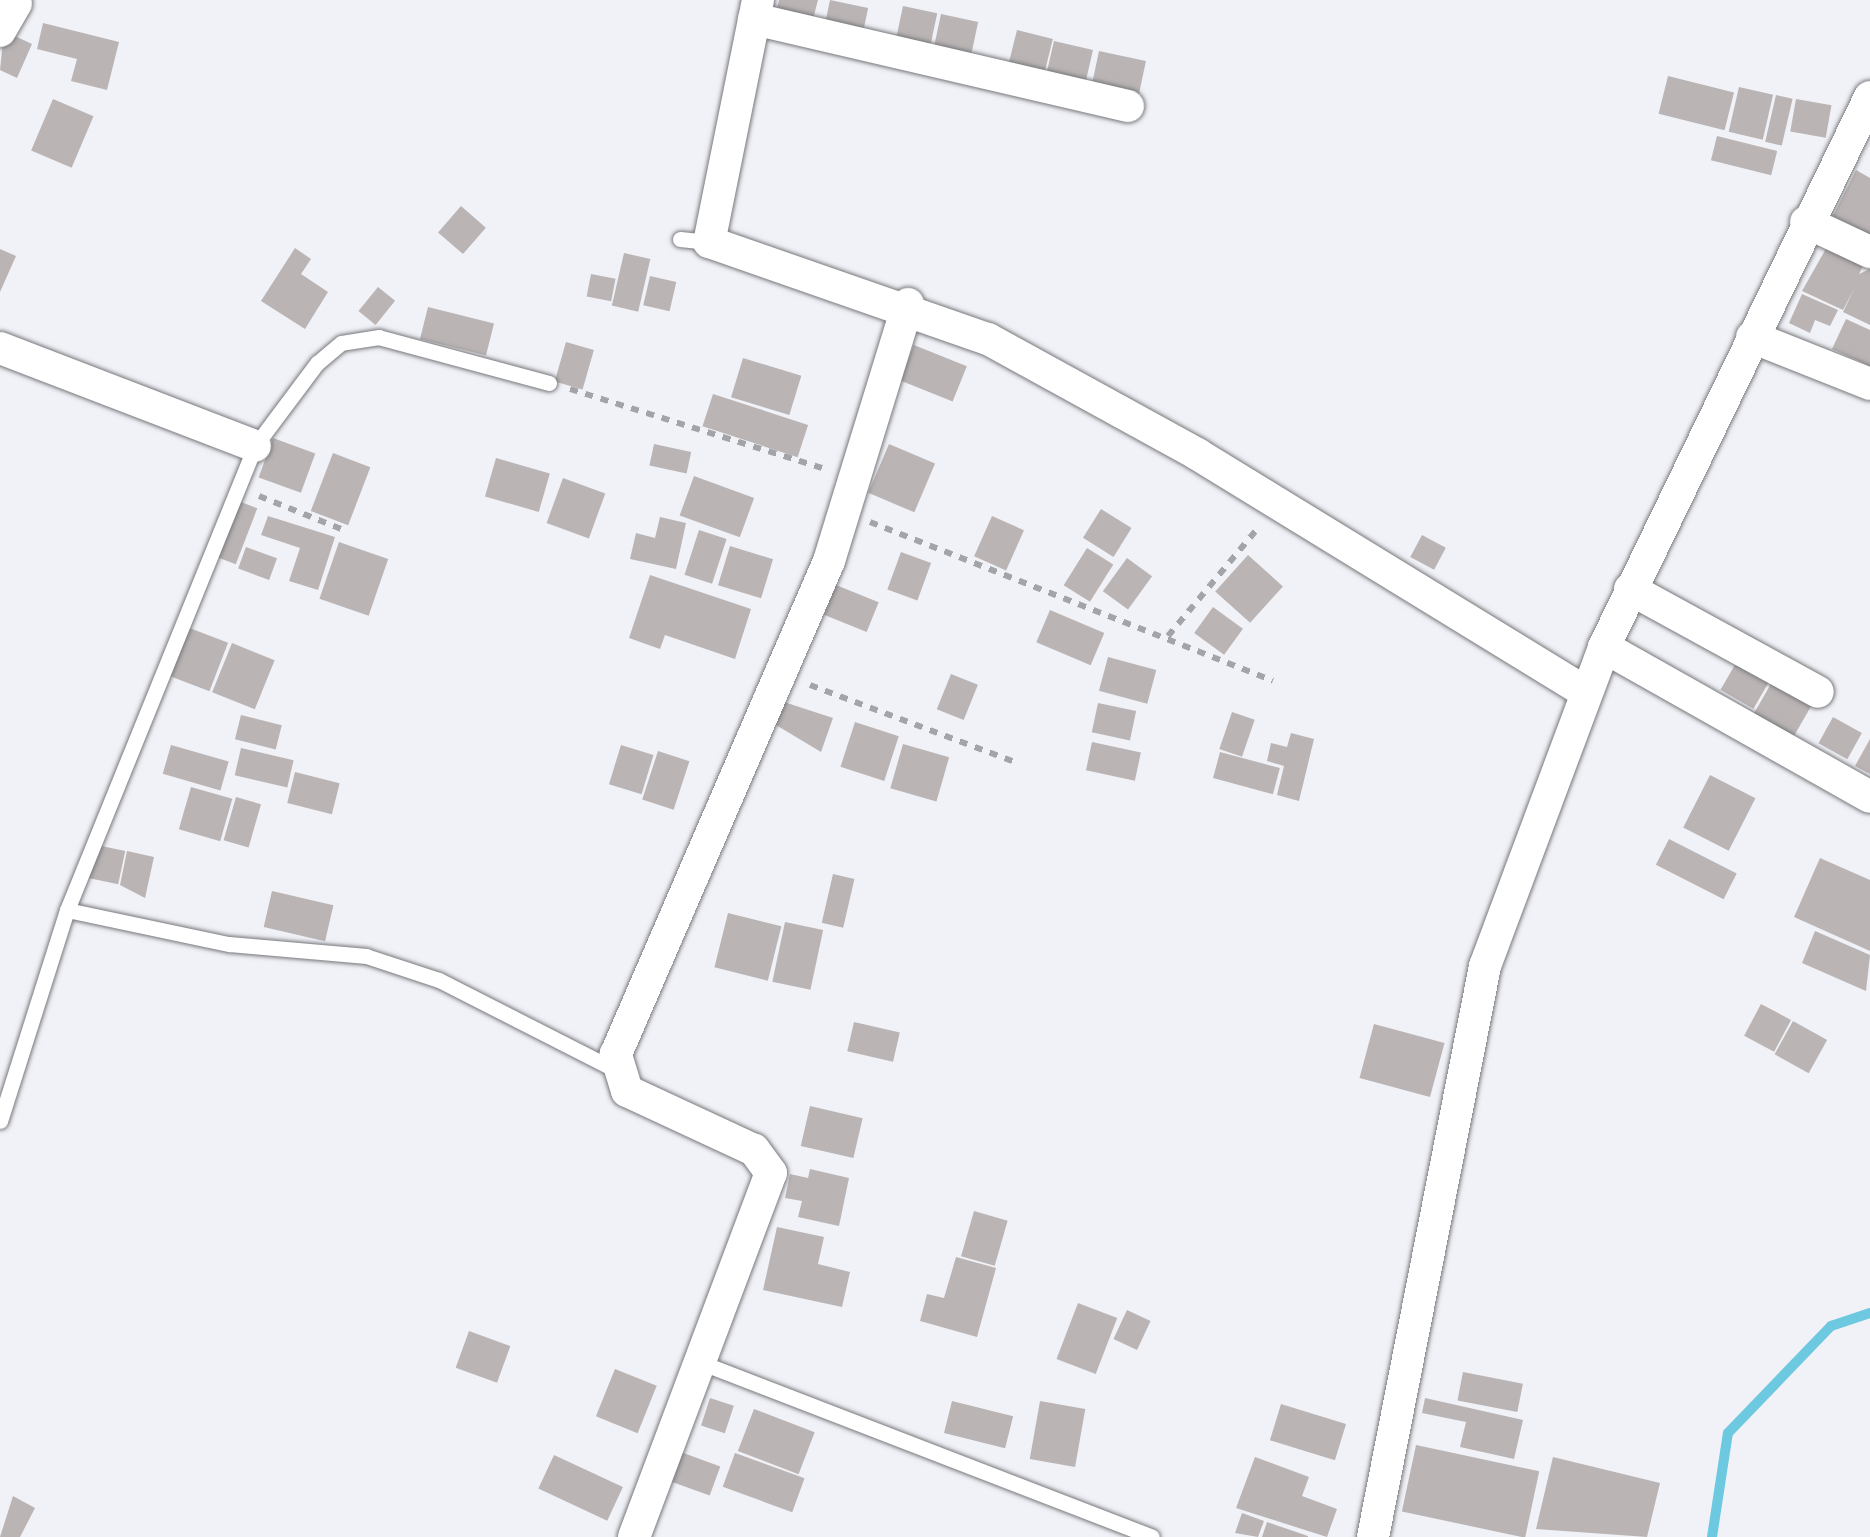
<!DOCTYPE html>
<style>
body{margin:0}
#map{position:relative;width:1870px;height:1537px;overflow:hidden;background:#f1f2f7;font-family:"Noto Serif",serif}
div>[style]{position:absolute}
.stream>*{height:10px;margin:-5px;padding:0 5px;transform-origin:5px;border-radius:5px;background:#6dc9df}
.building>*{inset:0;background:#bab4b4;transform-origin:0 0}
.path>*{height:6px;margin-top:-3px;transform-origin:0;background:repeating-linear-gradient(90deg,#a3a4a8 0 8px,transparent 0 16px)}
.roads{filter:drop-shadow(0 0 2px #77787c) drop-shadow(0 0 2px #77787c)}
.lane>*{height:15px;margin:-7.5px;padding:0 7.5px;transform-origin:7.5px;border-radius:7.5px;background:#fff}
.street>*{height:32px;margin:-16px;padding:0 16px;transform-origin:16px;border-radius:16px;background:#fff}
span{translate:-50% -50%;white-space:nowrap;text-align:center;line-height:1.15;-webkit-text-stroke:8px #fff;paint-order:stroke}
</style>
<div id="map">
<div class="stream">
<div style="left:1712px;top:1537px;width:105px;rotate:-81.3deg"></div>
<div style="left:1728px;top:1433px;width:149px;rotate:-46.1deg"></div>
<div style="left:1831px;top:1326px;width:41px;rotate:-18.4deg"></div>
</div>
<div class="building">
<div style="clip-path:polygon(779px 0,818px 0,812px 23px,776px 14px)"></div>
<div style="left:830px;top:0;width:39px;height:25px;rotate:12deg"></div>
<div style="left:903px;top:6px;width:35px;height:36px;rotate:12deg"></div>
<div style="left:941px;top:14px;width:38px;height:36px;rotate:12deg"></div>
<div style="clip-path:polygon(43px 23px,119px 42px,107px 90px,71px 81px,77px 59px,37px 49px)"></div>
<div style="left:1017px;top:30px;width:37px;height:37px;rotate:14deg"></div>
<div style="clip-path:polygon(4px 31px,32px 44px,17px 78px,0 70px)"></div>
<div style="left:1054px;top:41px;width:40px;height:34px;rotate:13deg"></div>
<div style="left:1099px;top:51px;width:48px;height:38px;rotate:12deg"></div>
<div style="left:1668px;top:76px;width:68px;height:39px;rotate:14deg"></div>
<div style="left:1739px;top:87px;width:35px;height:46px;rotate:13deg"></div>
<div style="left:1776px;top:95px;width:17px;height:48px;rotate:13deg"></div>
<div style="left:53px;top:99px;width:44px;height:56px;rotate:23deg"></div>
<div style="left:1796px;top:99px;width:36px;height:33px;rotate:10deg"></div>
<div style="left:1717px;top:136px;width:62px;height:25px;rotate:14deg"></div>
<div style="clip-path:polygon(1856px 170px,1870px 178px,1870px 235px,1833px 216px)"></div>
<div style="left:461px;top:206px;width:33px;height:35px;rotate:41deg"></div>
<div style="clip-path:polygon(1828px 245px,1865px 262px,1859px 274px,1870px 269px,1870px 325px,1843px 312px,1855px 287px,1843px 310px,1802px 291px)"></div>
<div style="clip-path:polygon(295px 248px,311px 259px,301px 274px,328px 292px,305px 329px,261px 301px)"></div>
<div style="clip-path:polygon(0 249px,16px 256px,0 292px)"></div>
<div style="left:624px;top:253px;width:27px;height:54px;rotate:13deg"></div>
<div style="left:591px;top:274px;width:25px;height:23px;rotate:11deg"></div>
<div style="left:650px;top:276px;width:27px;height:30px;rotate:13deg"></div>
<div style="left:378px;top:287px;width:22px;height:31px;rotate:39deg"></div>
<div style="clip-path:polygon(1802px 294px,1838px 310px,1830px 326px,1815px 320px,1810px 333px,1789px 323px)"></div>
<div style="left:428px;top:307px;width:68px;height:33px;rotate:14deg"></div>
<div style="clip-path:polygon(1846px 319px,1870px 330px,1870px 366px,1832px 349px)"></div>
<div style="left:566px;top:342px;width:29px;height:41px;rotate:16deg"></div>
<div style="left:914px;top:345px;width:57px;height:38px;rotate:22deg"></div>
<div style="left:743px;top:358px;width:61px;height:41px;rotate:17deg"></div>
<div style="left:713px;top:394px;width:100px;height:34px;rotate:18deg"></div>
<div style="left:273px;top:438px;width:45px;height:42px;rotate:20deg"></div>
<div style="left:654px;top:444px;width:38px;height:22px;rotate:12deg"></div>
<div style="left:889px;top:444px;width:50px;height:53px;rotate:23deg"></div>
<div style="left:333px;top:453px;width:40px;height:62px;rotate:21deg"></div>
<div style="left:496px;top:458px;width:56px;height:40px;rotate:16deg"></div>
<div style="left:694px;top:476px;width:64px;height:42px;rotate:20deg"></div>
<div style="left:563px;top:478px;width:45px;height:48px;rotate:20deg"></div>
<div style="left:233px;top:499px;width:26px;height:60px;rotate:21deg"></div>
<div style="left:1101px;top:509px;width:36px;height:34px;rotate:32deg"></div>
<div style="clip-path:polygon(268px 516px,335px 537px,318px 590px,289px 581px,300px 548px,261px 535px)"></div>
<div style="left:992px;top:516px;width:35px;height:44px;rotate:24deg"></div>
<div style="clip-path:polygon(660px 517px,686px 523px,676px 569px,630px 559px,636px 533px,655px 538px)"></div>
<div style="left:699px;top:530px;width:29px;height:47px;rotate:18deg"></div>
<div style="left:1422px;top:535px;width:27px;height:25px;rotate:28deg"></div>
<div style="left:339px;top:542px;width:52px;height:60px;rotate:19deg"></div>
<div style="left:730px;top:546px;width:45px;height:41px;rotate:17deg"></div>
<div style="left:246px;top:547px;width:33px;height:23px;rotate:20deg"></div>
<div style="left:1087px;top:548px;width:31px;height:44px;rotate:32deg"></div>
<div style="left:901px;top:552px;width:32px;height:40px;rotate:20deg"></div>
<div style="left:1248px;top:555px;width:47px;height:49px;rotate:42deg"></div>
<div style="left:1127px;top:558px;width:31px;height:41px;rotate:36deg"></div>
<div style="clip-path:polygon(650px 575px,751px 609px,735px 659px,665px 635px,660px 649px,629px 638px)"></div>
<div style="left:836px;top:585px;width:46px;height:32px;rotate:22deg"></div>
<div style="left:1213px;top:607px;width:37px;height:32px;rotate:36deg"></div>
<div style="left:1050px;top:610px;width:59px;height:35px;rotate:23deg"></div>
<div style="left:187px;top:627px;width:44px;height:52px;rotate:21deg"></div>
<div style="left:232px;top:643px;width:46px;height:53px;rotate:22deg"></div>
<div style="left:1108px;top:657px;width:50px;height:35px;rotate:15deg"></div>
<div style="left:1736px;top:663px;width:38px;height:31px;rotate:30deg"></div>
<div style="left:951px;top:674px;width:29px;height:38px;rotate:22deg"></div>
<div style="left:1772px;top:682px;width:46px;height:36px;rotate:30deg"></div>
<div style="clip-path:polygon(784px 702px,833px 718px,821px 752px,776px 725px)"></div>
<div style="left:1098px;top:703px;width:39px;height:30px;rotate:12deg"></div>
<div style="left:1232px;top:712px;width:24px;height:39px;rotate:19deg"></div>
<div style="left:241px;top:715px;width:42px;height:25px;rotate:14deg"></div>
<div style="left:1833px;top:717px;width:33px;height:30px;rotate:29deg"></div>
<div style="left:855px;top:722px;width:46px;height:47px;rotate:18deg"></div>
<div style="clip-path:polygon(1291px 733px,1314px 739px,1299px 801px,1277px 795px,1284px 766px,1267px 761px,1271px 743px,1287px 747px)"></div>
<div style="clip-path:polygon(1870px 739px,1870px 774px,1855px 766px)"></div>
<div style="left:1092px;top:742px;width:50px;height:29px;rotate:12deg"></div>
<div style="left:903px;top:744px;width:48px;height:46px;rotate:16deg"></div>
<div style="left:171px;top:745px;width:60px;height:30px;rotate:16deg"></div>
<div style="left:621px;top:745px;width:34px;height:41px;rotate:17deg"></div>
<div style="left:241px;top:748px;width:54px;height:28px;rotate:13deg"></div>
<div style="left:658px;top:751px;width:33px;height:51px;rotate:18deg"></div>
<div style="left:1220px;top:752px;width:62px;height:27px;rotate:15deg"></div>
<div style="left:295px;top:772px;width:46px;height:32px;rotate:14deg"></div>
<div style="left:1710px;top:775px;width:51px;height:59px;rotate:27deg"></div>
<div style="left:191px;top:787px;width:43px;height:44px;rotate:16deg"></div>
<div style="left:236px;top:797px;width:26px;height:45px;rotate:16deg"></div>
<div style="left:1669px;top:839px;width:76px;height:29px;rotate:27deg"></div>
<div style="left:92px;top:844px;width:34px;height:34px;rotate:12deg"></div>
<div style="clip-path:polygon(127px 851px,154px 857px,145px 898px,120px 885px)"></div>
<div style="clip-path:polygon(1820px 858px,1870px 880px,1870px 951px,1794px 917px)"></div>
<div style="left:833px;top:874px;width:22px;height:50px;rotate:13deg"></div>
<div style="left:272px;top:891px;width:63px;height:37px;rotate:13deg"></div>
<div style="left:728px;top:913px;width:55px;height:56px;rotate:14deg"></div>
<div style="left:785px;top:922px;width:39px;height:61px;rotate:12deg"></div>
<div style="clip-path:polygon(1815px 931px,1870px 955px,1866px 991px,1802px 963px)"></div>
<div style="left:1761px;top:1004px;width:34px;height:36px;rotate:28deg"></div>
<div style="left:1793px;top:1021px;width:39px;height:38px;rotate:29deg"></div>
<div style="left:854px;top:1022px;width:47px;height:30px;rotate:13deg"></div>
<div style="left:1374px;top:1024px;width:73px;height:56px;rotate:15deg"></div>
<div style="left:810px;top:1106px;width:54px;height:41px;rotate:13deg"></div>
<div style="clip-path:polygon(810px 1169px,849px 1178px,839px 1226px,798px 1217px,802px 1201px,785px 1198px,790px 1174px,808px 1178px)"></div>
<div style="left:974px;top:1211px;width:35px;height:47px;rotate:16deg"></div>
<div style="clip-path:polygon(777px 1227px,824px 1237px,818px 1264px,850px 1272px,842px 1307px,763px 1290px)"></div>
<div style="clip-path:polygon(956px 1257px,996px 1268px,977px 1337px,920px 1321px,927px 1294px,944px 1298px)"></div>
<div style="left:1078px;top:1303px;width:42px;height:60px;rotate:21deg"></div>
<div style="left:1127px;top:1310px;width:26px;height:32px;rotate:25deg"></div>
<div style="left:469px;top:1331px;width:44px;height:39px;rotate:20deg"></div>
<div style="left:615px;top:1369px;width:45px;height:51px;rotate:22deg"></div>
<div style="left:1463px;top:1372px;width:61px;height:29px;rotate:11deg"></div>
<div style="left:710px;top:1398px;width:25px;height:29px;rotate:18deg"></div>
<div style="clip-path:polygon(1425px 1398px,1523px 1420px,1514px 1459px,1460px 1447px,1466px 1422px,1422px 1413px)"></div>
<div style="left:952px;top:1401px;width:63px;height:33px;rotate:14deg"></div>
<div style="left:1040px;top:1401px;width:46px;height:59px;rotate:10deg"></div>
<div style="left:1281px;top:1404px;width:68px;height:38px;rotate:17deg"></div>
<div style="left:754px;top:1409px;width:65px;height:45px;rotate:21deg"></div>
<div style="left:1416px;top:1445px;width:126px;height:68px;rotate:12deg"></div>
<div style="left:678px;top:1451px;width:45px;height:31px;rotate:20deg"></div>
<div style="left:735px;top:1453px;width:74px;height:36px;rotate:20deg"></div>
<div style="left:554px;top:1455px;width:76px;height:37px;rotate:25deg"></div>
<div style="clip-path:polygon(1255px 1457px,1309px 1477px,1302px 1496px,1337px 1509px,1327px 1537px,1236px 1508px)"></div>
<div style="clip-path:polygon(1553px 1457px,1660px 1483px,1647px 1537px,1536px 1529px)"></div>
<div style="clip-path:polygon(13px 1496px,35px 1508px,20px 1537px,0 1537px)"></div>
<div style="clip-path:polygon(1242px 1513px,1264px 1521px,1258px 1537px,1235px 1533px)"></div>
<div style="clip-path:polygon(1267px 1522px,1308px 1536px,1308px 1537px,1262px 1537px)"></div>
</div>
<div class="path">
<div style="left:570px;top:389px;width:267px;rotate:17.4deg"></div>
<div style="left:259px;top:496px;width:94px;rotate:21.9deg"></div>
<div style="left:870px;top:522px;width:433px;rotate:21.5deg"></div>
<div style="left:1168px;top:636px;width:139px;rotate:-50.2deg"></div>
<div style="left:810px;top:685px;width:219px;rotate:20.6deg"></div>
</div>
<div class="roads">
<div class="lane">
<div style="left:680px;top:239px;width:29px;rotate:6deg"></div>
<div style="left:549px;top:383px;width:176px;rotate:-164.9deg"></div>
<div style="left:379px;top:337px;width:38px;rotate:171deg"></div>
<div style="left:341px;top:343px;width:31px;rotate:140deg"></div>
<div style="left:317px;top:363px;width:104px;rotate:126.8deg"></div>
<div style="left:255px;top:446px;width:501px;rotate:112.06deg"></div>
<div style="left:67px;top:910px;width:166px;rotate:11.9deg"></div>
<div style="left:229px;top:944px;width:138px;rotate:5deg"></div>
<div style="left:366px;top:956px;width:77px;rotate:18.2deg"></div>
<div style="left:439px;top:980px;width:196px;rotate:27deg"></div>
<div style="left:0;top:1121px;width:221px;rotate:-72.4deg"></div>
<div style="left:702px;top:1363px;width:482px;rotate:21.1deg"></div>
</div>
<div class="street">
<div style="left:758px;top:0;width:247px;rotate:101.4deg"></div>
<div style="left:709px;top:242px;width:295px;rotate:19.2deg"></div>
<div style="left:988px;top:339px;width:239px;rotate:28.8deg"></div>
<div style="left:1197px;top:454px;width:456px;rotate:31.5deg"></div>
<div style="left:754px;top:19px;width:384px;rotate:13.1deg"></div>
<div style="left:0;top:31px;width:32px;rotate:-60deg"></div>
<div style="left:1806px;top:222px;width:71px;rotate:25.1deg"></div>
<div style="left:1752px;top:337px;width:127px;rotate:21.7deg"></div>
<div style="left:0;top:348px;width:273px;rotate:21deg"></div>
<div style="left:1630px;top:589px;width:214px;rotate:28.7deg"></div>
<div style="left:1604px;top:647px;width:305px;rotate:29.4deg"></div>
<div style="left:634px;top:1537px;width:389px;rotate:-69.4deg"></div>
<div style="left:771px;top:1173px;width:29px;rotate:-126deg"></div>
<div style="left:754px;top:1150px;width:140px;rotate:-155.1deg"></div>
<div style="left:627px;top:1091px;width:39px;rotate:-107deg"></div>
<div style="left:616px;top:1054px;width:537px;rotate:-66.63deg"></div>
<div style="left:829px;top:561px;width:269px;rotate:-72.9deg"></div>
<div style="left:1373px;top:1537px;width:582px;rotate:-78.9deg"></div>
<div style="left:1485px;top:966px;width:340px;rotate:-69.5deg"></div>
<div style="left:1604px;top:647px;width:611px;rotate:-64.19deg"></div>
</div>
</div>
</div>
